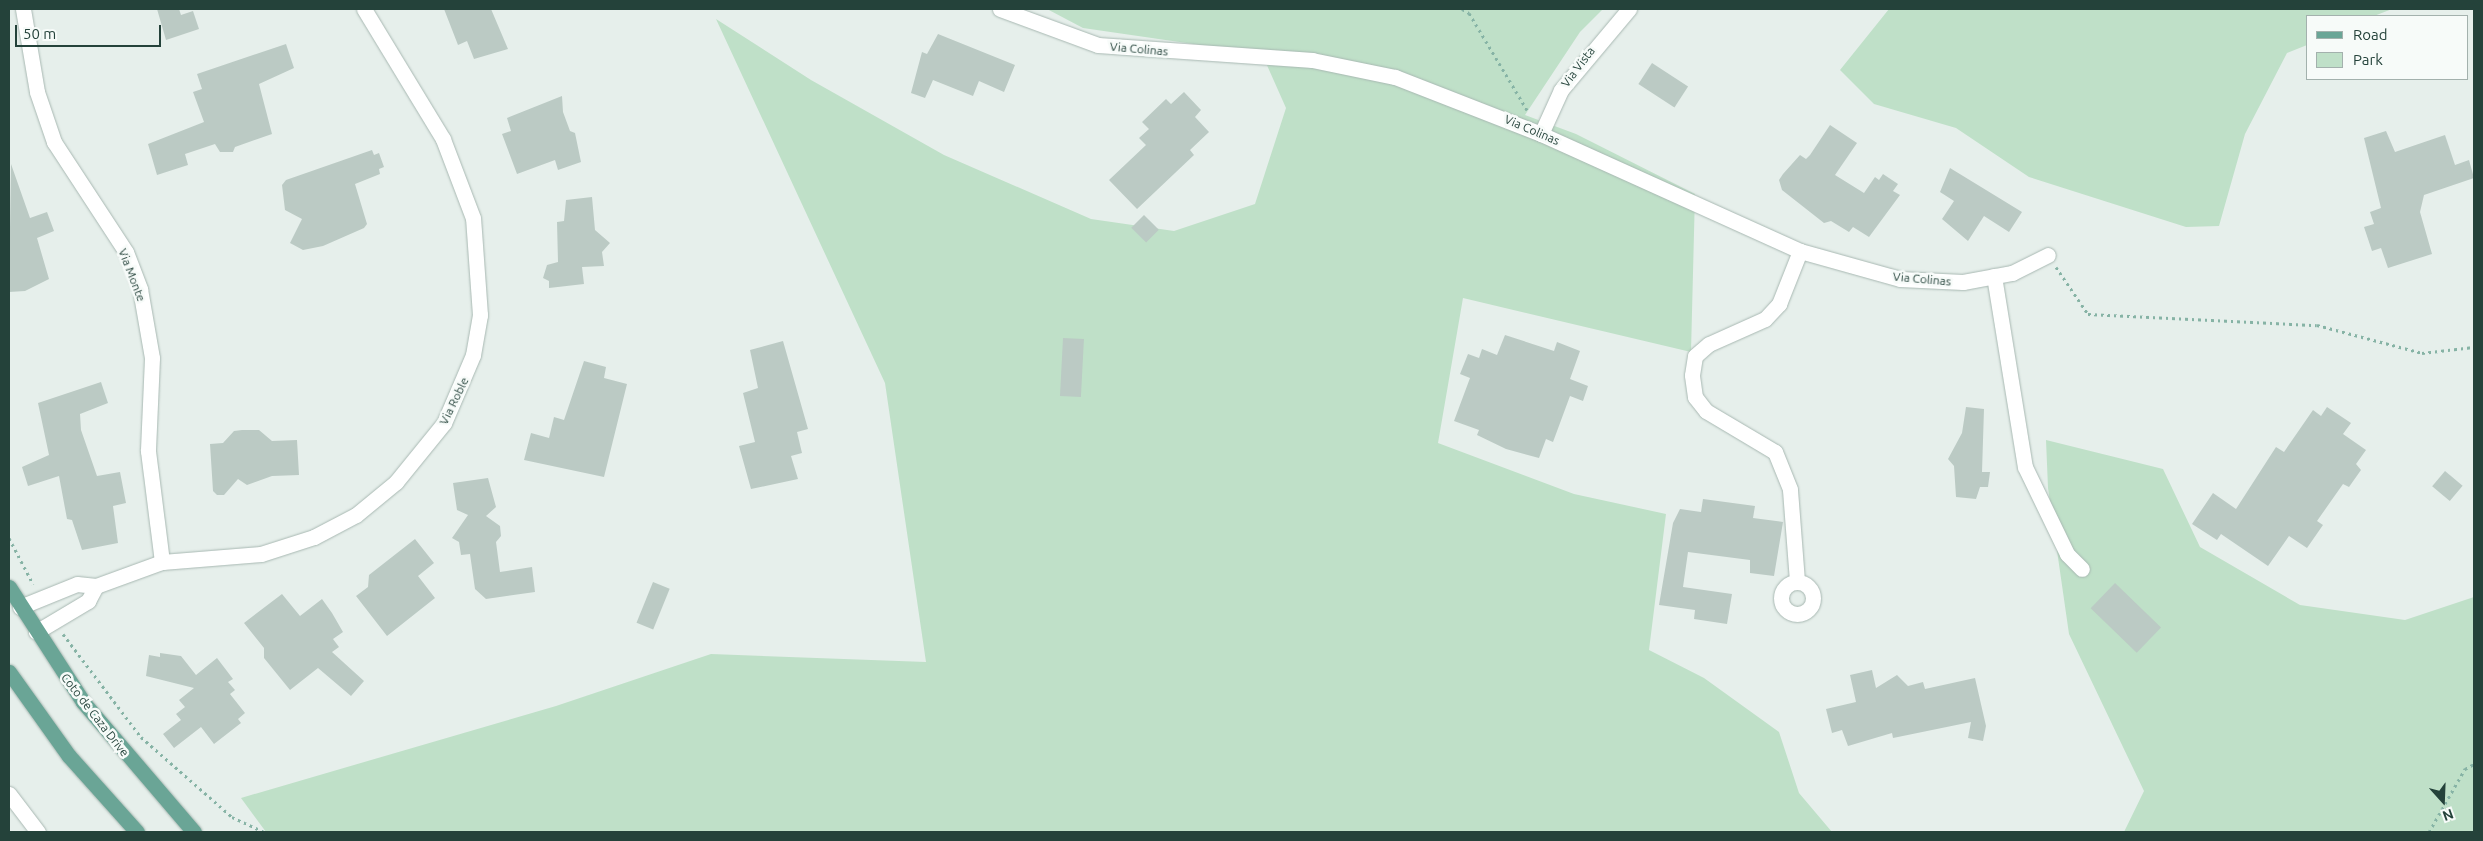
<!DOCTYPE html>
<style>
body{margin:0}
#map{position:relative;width:2483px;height:841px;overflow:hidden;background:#e6efeb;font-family:Ubuntu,sans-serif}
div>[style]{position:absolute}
.green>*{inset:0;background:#bfe0c8}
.building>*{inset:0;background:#bbcac4;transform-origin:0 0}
.path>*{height:3px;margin-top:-1.5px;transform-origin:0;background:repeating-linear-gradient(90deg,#86b3a5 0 2.5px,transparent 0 6.5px)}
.roads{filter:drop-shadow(0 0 1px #a8b8b2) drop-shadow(0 0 1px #a8b8b2)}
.minor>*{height:15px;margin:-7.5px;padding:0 7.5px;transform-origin:7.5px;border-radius:7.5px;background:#fff}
.minor>.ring{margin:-7.5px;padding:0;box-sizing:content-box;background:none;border:15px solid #fff;border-radius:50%}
.major>*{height:15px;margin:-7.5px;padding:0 7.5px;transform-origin:7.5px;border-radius:7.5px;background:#6aa596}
span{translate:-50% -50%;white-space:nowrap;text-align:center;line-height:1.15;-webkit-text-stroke:5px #f7fbf9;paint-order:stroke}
.street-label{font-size:12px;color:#24423a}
.frame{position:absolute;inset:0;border:10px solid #24423a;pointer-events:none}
.legend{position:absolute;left:2306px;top:15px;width:162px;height:65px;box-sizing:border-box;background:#f7fbf9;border:1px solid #a3b1ad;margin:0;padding:6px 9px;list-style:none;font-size:15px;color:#24423a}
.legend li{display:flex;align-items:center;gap:10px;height:25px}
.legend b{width:25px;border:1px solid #a3b1ad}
.north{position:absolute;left:2418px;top:776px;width:50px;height:50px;-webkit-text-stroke:4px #f7fbf9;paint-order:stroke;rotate:160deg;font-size:14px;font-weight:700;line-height:20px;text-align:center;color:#24423a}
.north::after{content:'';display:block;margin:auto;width:18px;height:22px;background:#24423a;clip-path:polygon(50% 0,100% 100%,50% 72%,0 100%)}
.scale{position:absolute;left:15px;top:25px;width:146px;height:22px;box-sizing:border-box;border:2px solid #24423a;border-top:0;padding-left:6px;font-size:15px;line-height:18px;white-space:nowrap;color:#24423a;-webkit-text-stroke:4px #f7fbf9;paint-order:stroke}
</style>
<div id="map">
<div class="green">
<div style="clip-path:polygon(1047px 9px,1603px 9px,1580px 32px,1525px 115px,1576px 134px,1695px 194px,1691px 352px,1463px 298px,1438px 443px,1574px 494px,1666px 514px,1649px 650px,1704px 678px,1779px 732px,1799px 793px,1832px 832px,266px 832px,241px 798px,556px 706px,711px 654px,926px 662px,885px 383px,716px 19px,811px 80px,944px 155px,1091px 219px,1174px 231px,1255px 204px,1286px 108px,1262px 54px,1083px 28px)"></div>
<div style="clip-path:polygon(1889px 9px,2392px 9px,2374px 16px,2307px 16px,2307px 45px,2287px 53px,2245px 134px,2219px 226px,2186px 227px,2029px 177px,1956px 128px,1874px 104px,1840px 70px)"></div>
<div style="clip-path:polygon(2046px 440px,2163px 469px,2200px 547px,2300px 605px,2405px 620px,2474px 597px,2474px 832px,2124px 832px,2144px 791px,2069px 634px,2048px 488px)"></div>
</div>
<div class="building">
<div style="clip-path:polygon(157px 9px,179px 9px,181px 15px,193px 11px,199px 29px,166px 40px)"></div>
<div style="clip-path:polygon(444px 9px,491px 9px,508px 49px,474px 59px,467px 41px,458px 45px)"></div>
<div style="clip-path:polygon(938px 34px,1015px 65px,1004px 92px,979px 81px,973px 96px,933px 80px,925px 98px,911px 93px,922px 52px,927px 54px)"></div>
<div style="clip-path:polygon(286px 44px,294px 68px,259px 84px,272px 134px,235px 147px,233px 152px,220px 152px,215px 144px,185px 154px,188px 165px,157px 175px,148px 144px,204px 122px,193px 92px,202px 89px,197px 74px)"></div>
<div style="left:1652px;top:63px;width:43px;height:25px;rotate:33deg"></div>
<div style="clip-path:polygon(1184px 92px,1201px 110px,1195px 117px,1209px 132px,1190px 150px,1194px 155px,1137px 209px,1109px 180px,1146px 145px,1139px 138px,1149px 129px,1142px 122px,1166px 99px,1171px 104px)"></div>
<div style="clip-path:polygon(562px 96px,563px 112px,570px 131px,575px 133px,581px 162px,558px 170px,555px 160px,517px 174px,502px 134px,511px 131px,507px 118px)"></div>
<div style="clip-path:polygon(1830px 125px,1857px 143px,1835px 175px,1864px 193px,1875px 177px,1879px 180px,1883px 174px,1898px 184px,1893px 191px,1900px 195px,1869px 237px,1853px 227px,1849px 232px,1831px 221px,1824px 223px,1782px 190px,1779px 180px,1783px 174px,1800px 155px,1806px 159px,1810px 155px)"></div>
<div style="clip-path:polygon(2386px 131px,2395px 152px,2445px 135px,2455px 165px,2469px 160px,2474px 178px,2424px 195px,2420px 212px,2432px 254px,2388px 268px,2381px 248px,2372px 251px,2364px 227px,2374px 224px,2370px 212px,2381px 208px,2364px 138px)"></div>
<div style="clip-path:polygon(372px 150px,374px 155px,379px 153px,384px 167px,379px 169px,380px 174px,355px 184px,367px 224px,364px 228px,323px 246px,303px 250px,290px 243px,302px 219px,285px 210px,282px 185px,286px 180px)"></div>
<div style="clip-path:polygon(11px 164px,30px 218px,47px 212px,54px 231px,37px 238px,49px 279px,25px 291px,9px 292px)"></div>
<div style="clip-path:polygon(1950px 168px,2022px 212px,2009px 232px,1984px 216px,1968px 241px,1942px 219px,1954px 201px,1940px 192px)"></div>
<div style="clip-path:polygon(592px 197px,595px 230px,610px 243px,602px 252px,604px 266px,582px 267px,584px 284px,549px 288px,549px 281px,543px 278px,547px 265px,558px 262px,557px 222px,564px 221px,566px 200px)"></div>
<div style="left:1144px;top:215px;width:21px;height:18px;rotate:45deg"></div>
<div style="clip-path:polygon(1505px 335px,1554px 351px,1557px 342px,1580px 351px,1570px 379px,1588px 386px,1583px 401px,1570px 396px,1553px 442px,1546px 439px,1539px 458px,1506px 449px,1477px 435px,1479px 430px,1454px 421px,1470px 378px,1460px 374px,1468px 354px,1479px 358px,1482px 349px,1497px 355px)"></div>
<div style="left:1063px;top:338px;width:21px;height:58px;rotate:3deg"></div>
<div style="clip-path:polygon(783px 341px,808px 429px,797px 432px,802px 453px,791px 456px,798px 479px,751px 489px,739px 446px,755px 442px,743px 393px,758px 388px,750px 350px)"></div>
<div style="clip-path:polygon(584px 361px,606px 367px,604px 378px,627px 384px,604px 477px,524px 460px,531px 433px,549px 438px,554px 417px,564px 420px)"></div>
<div style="clip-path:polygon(101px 382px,108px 403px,80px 414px,81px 430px,97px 476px,120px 472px,126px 503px,113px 506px,118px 543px,82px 550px,72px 520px,67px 519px,59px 476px,28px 486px,22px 467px,49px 455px,38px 403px)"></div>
<div style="clip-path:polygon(1966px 407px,1984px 409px,1982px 472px,1990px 472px,1988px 487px,1980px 487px,1976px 499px,1956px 497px,1954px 466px,1948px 459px,1962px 433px)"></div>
<div style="clip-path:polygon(2327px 407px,2351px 423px,2343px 434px,2366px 450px,2356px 464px,2361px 470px,2349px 487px,2343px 484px,2317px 521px,2323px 525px,2307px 548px,2289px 536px,2268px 566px,2221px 534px,2217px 540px,2192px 524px,2213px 493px,2236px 509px,2276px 447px,2284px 452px,2313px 410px,2321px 416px)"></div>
<div style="clip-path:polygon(242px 430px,259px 430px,272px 441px,297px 440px,299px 475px,272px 476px,247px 485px,238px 479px,224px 495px,217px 495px,213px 491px,210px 444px,223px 443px,234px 431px)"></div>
<div style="left:2445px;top:471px;width:23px;height:20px;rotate:40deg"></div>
<div style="clip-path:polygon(488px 478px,496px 507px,486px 516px,500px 526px,501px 536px,496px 542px,500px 572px,532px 567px,535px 592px,486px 599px,475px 589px,470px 554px,461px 555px,459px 542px,452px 538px,468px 515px,457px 510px,453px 483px)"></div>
<div style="clip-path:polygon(1703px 499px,1755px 506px,1753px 518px,1783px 522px,1774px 576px,1750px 573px,1750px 560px,1688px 552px,1683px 587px,1732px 594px,1727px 624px,1694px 619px,1695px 610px,1659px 605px,1673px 523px,1680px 509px,1701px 512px)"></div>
<div style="clip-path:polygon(415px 539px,434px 563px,418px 576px,435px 598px,387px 636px,356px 596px,368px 587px,369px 575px)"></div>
<div style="left:653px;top:582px;width:18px;height:44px;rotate:22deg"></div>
<div style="left:2115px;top:583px;width:64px;height:35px;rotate:44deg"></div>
<div style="clip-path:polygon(282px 594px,300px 616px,322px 599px,332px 613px,343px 632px,333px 639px,339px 647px,332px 652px,364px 681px,351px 696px,318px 668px,290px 690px,264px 658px,264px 648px,244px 623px)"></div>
<div style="clip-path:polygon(160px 653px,181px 656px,196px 675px,217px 658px,233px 679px,228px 682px,235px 690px,230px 694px,245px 713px,238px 719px,241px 723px,214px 744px,201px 727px,174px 748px,163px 734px,181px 720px,176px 714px,185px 707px,179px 700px,194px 688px,146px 676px,149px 655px,160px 657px)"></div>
<div style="clip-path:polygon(1872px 670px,1876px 688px,1897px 675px,1908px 686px,1923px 682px,1925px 689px,1975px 678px,1986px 726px,1983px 741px,1968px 738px,1971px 722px,1893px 738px,1892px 733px,1848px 746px,1842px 730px,1832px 733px,1826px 709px,1856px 702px,1850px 675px)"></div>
</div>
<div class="path">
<div style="left:1462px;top:9px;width:8px;rotate:30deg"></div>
<div style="left:1469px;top:13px;width:113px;rotate:59.1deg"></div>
<div style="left:2056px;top:267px;width:57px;rotate:55.8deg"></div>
<div style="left:2088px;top:314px;width:229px;rotate:2.8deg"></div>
<div style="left:2317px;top:325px;width:109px;rotate:14.9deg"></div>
<div style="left:2422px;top:353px;width:52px;rotate:-6.6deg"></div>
<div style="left:9px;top:538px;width:52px;rotate:62.4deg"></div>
<div style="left:63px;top:634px;width:129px;rotate:52.9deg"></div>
<div style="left:141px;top:737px;width:121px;rotate:41.3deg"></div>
<div style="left:232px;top:817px;width:35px;rotate:25deg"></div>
<div style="left:2429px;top:832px;width:73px;rotate:-60.3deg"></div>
<div style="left:2465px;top:769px;width:10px;rotate:-29deg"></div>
</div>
<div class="roads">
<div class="minor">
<div style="left:23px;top:9px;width:84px;rotate:80.4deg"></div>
<div style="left:37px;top:92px;width:53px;rotate:71.2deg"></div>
<div style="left:54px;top:142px;width:131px;rotate:56.8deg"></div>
<div style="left:126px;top:252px;width:40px;rotate:69deg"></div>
<div style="left:140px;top:289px;width:70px;rotate:80.1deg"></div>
<div style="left:152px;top:358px;width:93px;rotate:92.5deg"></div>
<div style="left:148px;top:451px;width:112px;rotate:82.8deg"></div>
<div style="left:1000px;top:9px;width:104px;rotate:20.2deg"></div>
<div style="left:1098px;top:45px;width:215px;rotate:4deg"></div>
<div style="left:1312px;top:60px;width:85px;rotate:11.6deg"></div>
<div style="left:1395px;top:77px;width:157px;rotate:21.3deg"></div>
<div style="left:1541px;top:134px;width:284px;rotate:24.3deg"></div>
<div style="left:1800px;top:251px;width:104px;rotate:15.6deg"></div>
<div style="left:1900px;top:279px;width:63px;rotate:2.7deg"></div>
<div style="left:1963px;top:282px;width:50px;rotate:-10.4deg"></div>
<div style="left:2012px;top:273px;width:40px;rotate:-26.6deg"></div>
<div style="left:1541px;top:134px;width:48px;rotate:-65.6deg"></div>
<div style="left:1561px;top:90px;width:106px;rotate:-50deg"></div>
<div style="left:1994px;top:276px;width:193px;rotate:80.8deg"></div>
<div style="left:2025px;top:467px;width:97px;rotate:64.2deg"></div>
<div style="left:2067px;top:554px;width:21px;rotate:45deg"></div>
<div style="left:1797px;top:581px;width:92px;rotate:-94.4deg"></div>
<div style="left:1790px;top:489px;width:40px;rotate:-112deg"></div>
<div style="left:1775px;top:452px;width:80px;rotate:-149.3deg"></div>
<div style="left:1706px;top:411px;width:18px;rotate:-128deg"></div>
<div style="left:1695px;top:397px;width:22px;rotate:-98deg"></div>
<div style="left:1692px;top:375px;width:19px;rotate:-81deg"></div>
<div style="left:1695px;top:356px;width:18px;rotate:-41deg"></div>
<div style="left:1709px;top:344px;width:61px;rotate:-24.1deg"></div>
<div style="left:1765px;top:319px;width:21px;rotate:-47deg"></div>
<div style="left:1779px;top:304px;width:57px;rotate:-68.4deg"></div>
<div class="ring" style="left:1781px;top:582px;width:17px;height:17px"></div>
<div style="left:20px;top:607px;width:61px;rotate:-22deg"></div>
<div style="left:77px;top:584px;width:19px;rotate:6deg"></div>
<div style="left:96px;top:586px;width:70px;rotate:-20deg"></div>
<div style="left:162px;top:562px;width:99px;rotate:-4.6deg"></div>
<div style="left:261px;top:554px;width:56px;rotate:-17.8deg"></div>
<div style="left:314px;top:537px;width:47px;rotate:-27.6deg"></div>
<div style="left:356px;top:515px;width:52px;rotate:-39.5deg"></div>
<div style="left:396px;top:482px;width:76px;rotate:-50.9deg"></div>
<div style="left:444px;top:423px;width:74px;rotate:-66.9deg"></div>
<div style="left:473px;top:355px;width:41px;rotate:-80.1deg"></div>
<div style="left:480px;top:315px;width:97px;rotate:-94.1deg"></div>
<div style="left:473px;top:218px;width:85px;rotate:-110.8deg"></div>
<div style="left:443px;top:139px;width:152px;rotate:-121.3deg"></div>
<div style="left:36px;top:632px;width:61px;rotate:-30.8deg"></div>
<div style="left:88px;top:601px;width:17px;rotate:-62deg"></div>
<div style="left:9px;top:794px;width:48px;rotate:52.7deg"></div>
</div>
<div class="major">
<div style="left:9px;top:587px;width:137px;rotate:57.2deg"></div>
<div style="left:83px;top:702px;width:171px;rotate:49.5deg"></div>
<div style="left:9px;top:672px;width:103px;rotate:54.5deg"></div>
<div style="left:69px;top:756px;width:102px;rotate:48.2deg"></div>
</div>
</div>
<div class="street-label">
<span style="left:1139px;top:49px;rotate:5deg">Via Colinas</span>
<span style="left:1578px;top:67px;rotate:-53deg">Via Vista</span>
<span style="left:1532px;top:130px;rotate:23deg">Via Colinas</span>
<span style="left:132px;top:275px;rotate:69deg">Via Monte</span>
<span style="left:1922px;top:279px;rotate:5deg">Via Colinas</span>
<span style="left:454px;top:401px;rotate:-64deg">Via Roble</span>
<span style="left:95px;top:715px;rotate:52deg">Coto de Caza Drive</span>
</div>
<div class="frame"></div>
<ul class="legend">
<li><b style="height:6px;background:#6aa596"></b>Road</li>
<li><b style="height:14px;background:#bfe0c8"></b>Park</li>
</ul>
<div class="north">N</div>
<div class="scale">50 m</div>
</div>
